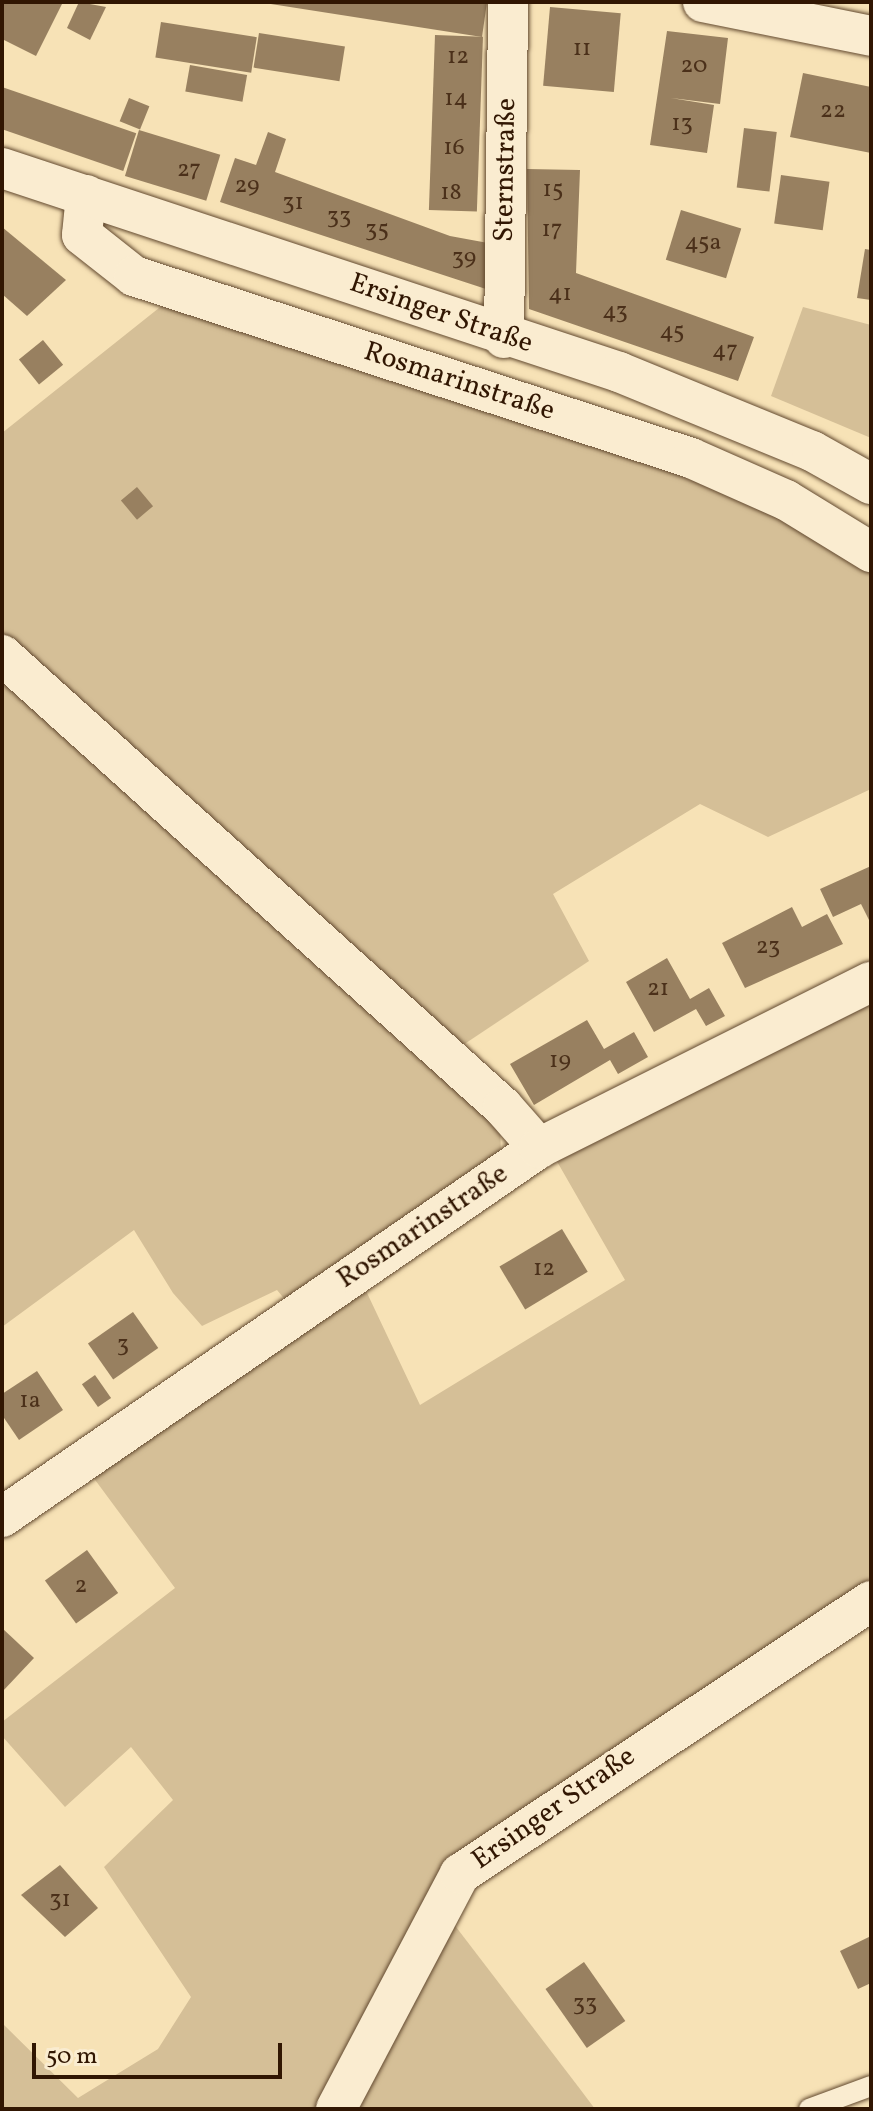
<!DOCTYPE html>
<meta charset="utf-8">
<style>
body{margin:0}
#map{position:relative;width:873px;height:2111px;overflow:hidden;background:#f7e2b6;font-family:Vollkorn,serif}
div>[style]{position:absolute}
.green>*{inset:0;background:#d5bf97}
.building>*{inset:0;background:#988060;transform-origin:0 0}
.roads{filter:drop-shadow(0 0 2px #62492f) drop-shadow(0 0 2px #62492f)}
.lane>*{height:20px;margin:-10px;padding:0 10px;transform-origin:10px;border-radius:10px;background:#faecd0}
.street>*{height:40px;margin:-20px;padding:0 20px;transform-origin:20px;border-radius:20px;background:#faecd0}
span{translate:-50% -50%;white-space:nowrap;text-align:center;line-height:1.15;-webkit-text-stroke:7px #faecd0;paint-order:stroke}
.number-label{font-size:24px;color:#4b301a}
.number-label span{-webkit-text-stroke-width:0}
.street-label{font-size:28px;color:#311602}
.frame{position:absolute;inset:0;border:4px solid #311602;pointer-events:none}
.scale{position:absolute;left:32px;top:2043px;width:250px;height:36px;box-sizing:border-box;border:4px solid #311602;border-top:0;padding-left:10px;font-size:24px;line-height:28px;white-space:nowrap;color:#311602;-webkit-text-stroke:6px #faecd0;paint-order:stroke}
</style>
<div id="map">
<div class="green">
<div style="clip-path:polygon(169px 300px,672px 459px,871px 560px,871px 789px,768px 837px,700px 804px,553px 894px,589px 961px,457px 1049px,2px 639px,2px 433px)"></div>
<div style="clip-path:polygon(803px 307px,871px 325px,871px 438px,771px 396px)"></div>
<div style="clip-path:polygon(2px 673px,500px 1119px,501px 1159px,287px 1302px,277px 1290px,202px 1326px,173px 1293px,134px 1230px,2px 1327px)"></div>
<div style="clip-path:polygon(871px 992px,871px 1578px,442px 1870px,322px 2109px,2px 2109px,2px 2023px,78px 2098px,158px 2049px,191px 1997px,104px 1867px,173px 1800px,131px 1747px,65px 1807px,2px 1736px,2px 1722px,175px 1588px,90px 1473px,359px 1276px,420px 1405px,625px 1280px,555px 1158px)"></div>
<div style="clip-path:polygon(453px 1923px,580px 2089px,595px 2109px,351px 2109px)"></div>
</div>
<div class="building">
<div style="clip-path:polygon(2px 2px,63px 2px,36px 56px,2px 39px)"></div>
<div style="clip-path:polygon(79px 2px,106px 7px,90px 40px,67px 28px)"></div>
<div style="clip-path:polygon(258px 2px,487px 2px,482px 37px)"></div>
<div style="left:550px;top:7px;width:71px;height:79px;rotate:5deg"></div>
<div style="left:161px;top:22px;width:97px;height:36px;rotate:9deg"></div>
<div style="clip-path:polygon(667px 31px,728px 38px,720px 104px,671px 98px,714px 105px,707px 153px,650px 145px)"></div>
<div style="left:259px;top:33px;width:87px;height:35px;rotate:9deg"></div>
<div style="left:435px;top:35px;width:48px;height:175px;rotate:2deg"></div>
<div style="left:190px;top:65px;width:58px;height:27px;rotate:10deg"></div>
<div style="clip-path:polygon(803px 73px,871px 87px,871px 153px,790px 137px)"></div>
<div style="left:2px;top:87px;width:142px;height:40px;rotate:19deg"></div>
<div style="left:129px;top:98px;width:22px;height:25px;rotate:22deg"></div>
<div style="left:744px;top:128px;width:33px;height:60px;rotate:7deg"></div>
<div style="left:139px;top:130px;width:85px;height:48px;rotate:17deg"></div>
<div style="clip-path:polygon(268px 132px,286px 139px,275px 172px,450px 236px,488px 243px,486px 289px,220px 202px,235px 158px,256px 165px)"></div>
<div style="clip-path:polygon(527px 169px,580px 170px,576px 273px,754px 337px,738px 381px,529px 309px)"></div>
<div style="left:781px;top:175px;width:49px;height:49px;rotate:8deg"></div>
<div style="left:681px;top:210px;width:63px;height:52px;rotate:17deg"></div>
<div style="clip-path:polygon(2px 227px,66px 280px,27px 316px,2px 294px)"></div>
<div style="clip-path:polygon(865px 249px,871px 250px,871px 300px,857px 298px)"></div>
<div style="left:43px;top:340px;width:32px;height:31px;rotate:51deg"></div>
<div style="left:137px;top:487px;width:25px;height:21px;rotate:50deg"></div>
<div style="clip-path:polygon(871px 866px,871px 924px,861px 904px,833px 917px,820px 889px)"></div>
<div style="clip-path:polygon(792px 907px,802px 927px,827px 914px,843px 944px,745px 988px,722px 943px)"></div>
<div style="clip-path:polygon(667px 958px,690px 999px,709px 988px,725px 1016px,706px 1026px,696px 1009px,654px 1032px,626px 982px)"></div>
<div style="clip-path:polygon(587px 1020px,604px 1049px,634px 1032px,648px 1057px,618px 1074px,610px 1060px,534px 1105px,510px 1064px)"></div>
<div style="left:562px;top:1229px;width:50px;height:73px;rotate:59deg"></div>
<div style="left:133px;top:1312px;width:44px;height:55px;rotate:55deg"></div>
<div style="clip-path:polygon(37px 1371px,63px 1410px,19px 1440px,2px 1415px,2px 1394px)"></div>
<div style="left:95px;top:1375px;width:28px;height:16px;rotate:55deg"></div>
<div style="left:87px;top:1550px;width:53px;height:52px;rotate:54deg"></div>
<div style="clip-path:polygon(2px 1628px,34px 1658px,2px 1692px)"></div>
<div style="clip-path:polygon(60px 1865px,98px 1908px,65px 1937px,21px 1895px)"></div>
<div style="clip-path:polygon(871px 1936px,871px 1983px,858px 1989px,840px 1951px)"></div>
<div style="left:584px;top:1962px;width:72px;height:47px;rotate:55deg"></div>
</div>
<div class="roads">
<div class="lane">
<div style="left:809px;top:2109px;width:66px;rotate:-20.4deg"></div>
</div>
<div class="street">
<div style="left:703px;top:2px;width:171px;rotate:11.4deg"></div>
<div style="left:2px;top:168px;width:650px;rotate:18.3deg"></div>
<div style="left:619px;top:372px;width:209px;rotate:22.3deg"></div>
<div style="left:812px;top:451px;width:68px;rotate:29.2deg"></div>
<div style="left:86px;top:195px;width:40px;rotate:95.7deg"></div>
<div style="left:82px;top:235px;width:66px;rotate:38.3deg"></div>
<div style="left:134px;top:276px;width:586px;rotate:18.09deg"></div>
<div style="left:691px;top:458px;width:104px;rotate:23.9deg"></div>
<div style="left:786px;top:500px;width:100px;rotate:31.5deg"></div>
<div style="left:504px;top:338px;width:336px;rotate:-89.3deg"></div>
<div style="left:2px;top:655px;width:675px;rotate:42.06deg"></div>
<div style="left:503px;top:1107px;width:55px;rotate:48.7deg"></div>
<div style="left:2px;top:1517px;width:652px;rotate:-34.49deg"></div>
<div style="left:539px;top:1148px;width:371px;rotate:-26.6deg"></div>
<div style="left:336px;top:2109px;width:266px;rotate:-62.2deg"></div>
<div style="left:460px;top:1874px;width:493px;rotate:-33.6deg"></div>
</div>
</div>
<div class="number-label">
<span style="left:582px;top:50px">11</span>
<span style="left:458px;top:58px">12</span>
<span style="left:694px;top:67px">20</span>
<span style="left:456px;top:100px">14</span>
<span style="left:833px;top:112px">22</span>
<span style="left:682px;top:125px">13</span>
<span style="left:454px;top:149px">16</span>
<span style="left:189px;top:171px">27</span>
<span style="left:247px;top:187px">29</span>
<span style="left:553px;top:191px">15</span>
<span style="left:451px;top:194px">18</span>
<span style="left:293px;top:204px">31</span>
<span style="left:339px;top:218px">33</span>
<span style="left:377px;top:231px">35</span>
<span style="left:552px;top:231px">17</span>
<span style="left:703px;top:244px">45a</span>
<span style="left:464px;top:259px">39</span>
<span style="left:560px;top:295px">41</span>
<span style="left:615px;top:313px">43</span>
<span style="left:672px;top:333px">45</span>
<span style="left:725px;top:352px">47</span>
<span style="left:768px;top:948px">23</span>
<span style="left:658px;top:990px">21</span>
<span style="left:560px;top:1062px">19</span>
<span style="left:544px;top:1270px">12</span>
<span style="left:123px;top:1346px">3</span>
<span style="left:30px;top:1402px">1a</span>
<span style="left:81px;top:1587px">2</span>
<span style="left:60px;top:1901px">31</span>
<span style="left:585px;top:2005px">33</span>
</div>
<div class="street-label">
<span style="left:506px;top:170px;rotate:-89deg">Sternstraße</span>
<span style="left:441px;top:314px;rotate:19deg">Ersinger Straße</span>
<span style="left:459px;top:382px;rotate:18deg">Rosmarinstraße</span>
<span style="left:423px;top:1227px;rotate:-34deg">Rosmarinstraße</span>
<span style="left:554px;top:1809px;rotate:-35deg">Ersinger Straße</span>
</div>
<div class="frame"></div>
<div class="scale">50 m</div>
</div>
